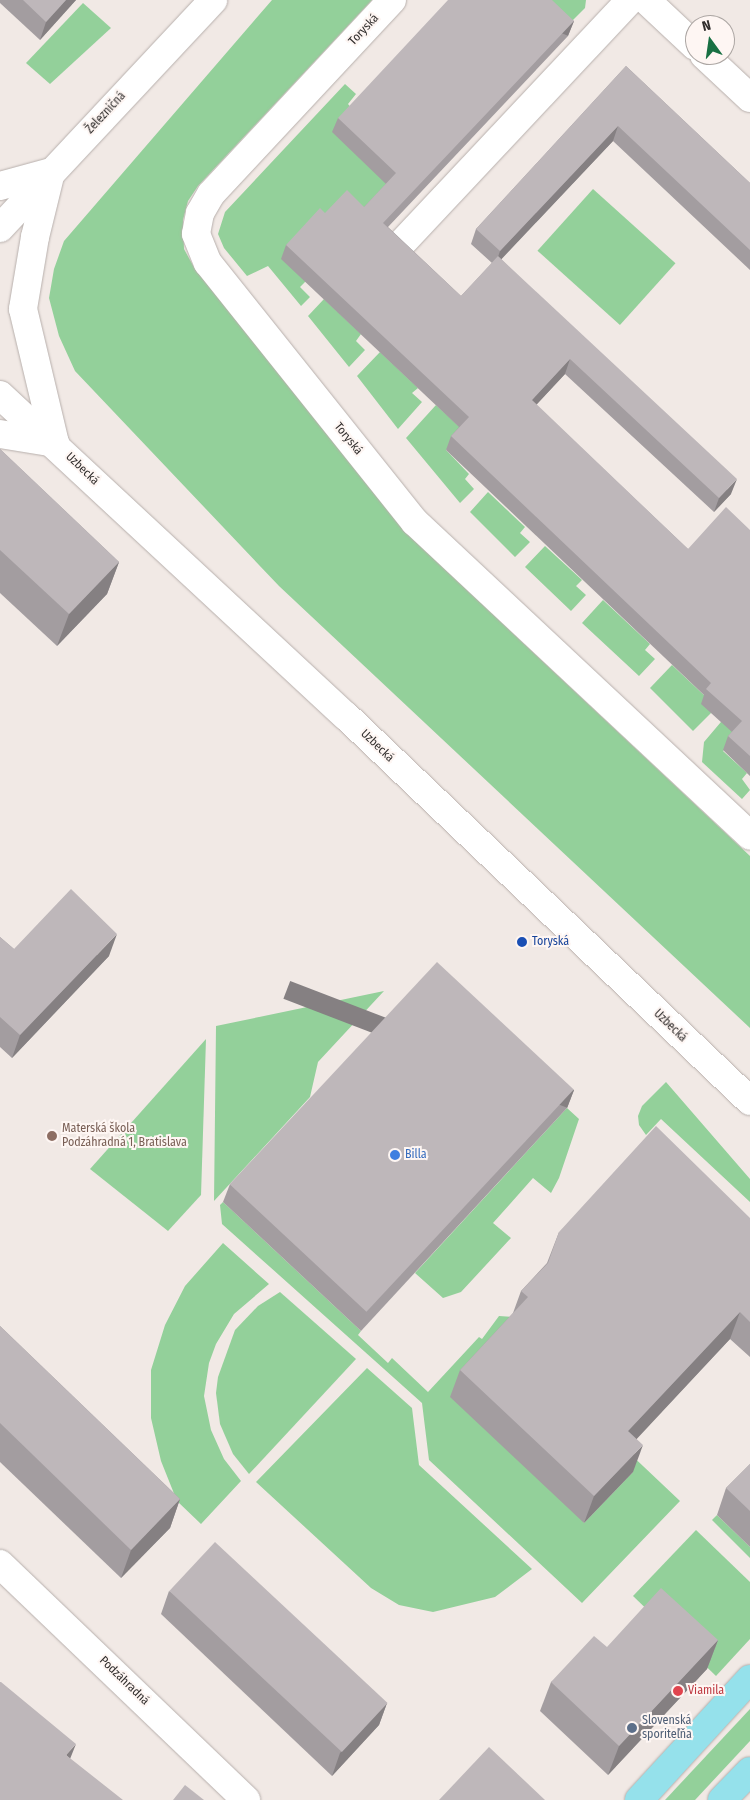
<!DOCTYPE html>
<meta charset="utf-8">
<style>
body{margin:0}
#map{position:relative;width:750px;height:1800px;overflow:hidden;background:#f1e9e5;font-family:"Fira Sans Condensed",sans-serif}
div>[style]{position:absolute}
.green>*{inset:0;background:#93d09a;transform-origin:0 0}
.roads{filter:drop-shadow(0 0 1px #b7afac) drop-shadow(0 0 1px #b7afac)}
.minor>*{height:28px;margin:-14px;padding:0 14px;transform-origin:14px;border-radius:14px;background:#fff}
.major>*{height:28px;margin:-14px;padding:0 14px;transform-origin:14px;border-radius:14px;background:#95e1eb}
.wall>*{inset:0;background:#a39da0}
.shaded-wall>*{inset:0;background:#858082;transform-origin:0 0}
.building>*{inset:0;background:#beb7ba;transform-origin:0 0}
.dots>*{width:14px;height:14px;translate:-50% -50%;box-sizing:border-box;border:2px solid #fef6f3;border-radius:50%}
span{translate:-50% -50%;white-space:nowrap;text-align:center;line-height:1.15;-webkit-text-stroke:4px #fef6f3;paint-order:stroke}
.street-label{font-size:12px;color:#302d2c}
.transit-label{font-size:12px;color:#164399}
.left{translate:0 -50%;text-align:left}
.education-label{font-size:12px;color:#785e54}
.shop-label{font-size:12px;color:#366cbe}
.health-label{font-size:12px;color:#be3a42}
.service-label{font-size:12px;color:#4e5e75}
.north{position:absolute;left:685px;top:15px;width:50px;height:50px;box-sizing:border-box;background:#fef6f3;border:1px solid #aca6a3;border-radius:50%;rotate:346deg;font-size:14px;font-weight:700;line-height:20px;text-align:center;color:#302d2c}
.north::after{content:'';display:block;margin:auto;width:18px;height:22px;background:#187043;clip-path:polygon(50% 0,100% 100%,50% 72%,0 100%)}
</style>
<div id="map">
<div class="green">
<div style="clip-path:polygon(272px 0,372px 0,198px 186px,188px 201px,183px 220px,184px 249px,195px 269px,404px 531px,750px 856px,750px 1028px,279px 586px,75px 371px,59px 336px,49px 298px,54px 269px,64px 241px)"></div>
<div style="clip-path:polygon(523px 0,586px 0,585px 8px,563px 30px,377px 203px,395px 219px,376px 237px,305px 282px,300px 287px,310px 297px,301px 306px,268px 266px,247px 276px,224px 248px,218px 234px,225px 212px,345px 84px,356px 94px,348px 104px,353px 110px)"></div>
<div style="clip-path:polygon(83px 3px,111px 28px,50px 84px,26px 63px)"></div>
<div style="left:593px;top:189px;width:111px;height:83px;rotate:42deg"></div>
<div style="clip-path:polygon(324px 299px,361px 334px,356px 341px,365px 350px,349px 367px,308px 316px)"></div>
<div style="clip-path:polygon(380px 352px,418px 388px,412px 393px,422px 402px,398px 429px,357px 376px)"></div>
<div style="clip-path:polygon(436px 405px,464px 431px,446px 450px,469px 474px,465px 479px,474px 489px,460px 503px,406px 438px)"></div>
<div style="clip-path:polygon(488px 492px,525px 527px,520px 533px,530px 542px,515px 557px,470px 512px)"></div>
<div style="clip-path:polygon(545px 546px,582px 580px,576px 586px,586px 595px,571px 611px,525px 567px)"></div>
<div style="clip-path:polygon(603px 600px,650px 644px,645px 650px,655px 659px,639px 676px,582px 623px)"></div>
<div style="clip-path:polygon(672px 665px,706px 697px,711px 713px,693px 731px,650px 688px)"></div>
<div style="clip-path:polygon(726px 716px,741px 730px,723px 751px,747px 773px,742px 779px,750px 790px,742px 799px,702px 762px,704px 742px)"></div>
<div style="clip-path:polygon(384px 991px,318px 1062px,310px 1097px,214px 1201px,216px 1026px)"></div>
<div style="clip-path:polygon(206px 1039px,201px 1195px,168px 1231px,90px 1169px)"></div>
<div style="clip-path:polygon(666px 1082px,750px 1179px,750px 1202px,661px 1119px,646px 1135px,639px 1125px,638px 1116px,642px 1106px)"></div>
<div style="clip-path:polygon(567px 1108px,579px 1119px,559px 1178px,551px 1193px,533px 1178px,493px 1223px,511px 1238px,461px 1292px,443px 1298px,415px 1273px)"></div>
<div style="clip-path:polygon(223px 1202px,361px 1331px,358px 1335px,388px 1363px,392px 1358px,428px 1392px,479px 1337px,482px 1339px,499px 1316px,512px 1317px,584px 1523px,633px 1472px,606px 1431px,680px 1501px,582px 1603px,429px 1460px,422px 1403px,222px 1224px,220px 1205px)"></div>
<div style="clip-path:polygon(223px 1243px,269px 1284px,234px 1314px,216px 1344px,209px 1363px,204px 1396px,211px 1430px,224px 1459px,241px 1481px,201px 1524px,177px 1501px,161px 1461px,151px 1418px,151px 1370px,165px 1325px,185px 1286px)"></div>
<div style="clip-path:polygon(280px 1292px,356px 1359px,249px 1474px,233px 1454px,220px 1424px,216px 1393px,218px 1377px,235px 1330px,258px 1306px)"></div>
<div style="clip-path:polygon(367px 1368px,412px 1408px,419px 1465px,532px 1569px,495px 1597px,433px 1612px,399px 1605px,371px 1588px,256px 1482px)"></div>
<div style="clip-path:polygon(717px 1515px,750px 1547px,750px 1558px,712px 1520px)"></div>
<div style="clip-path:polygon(696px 1530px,750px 1582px,750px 1639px,716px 1676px,633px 1596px)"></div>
<div style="clip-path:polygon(750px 1709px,750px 1741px,695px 1800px,665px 1800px)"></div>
</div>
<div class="roads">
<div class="minor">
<div style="left:392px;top:0;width:265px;rotate:133deg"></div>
<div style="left:211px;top:194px;width:22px;rotate:120deg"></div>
<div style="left:200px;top:213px;width:21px;rotate:101deg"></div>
<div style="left:196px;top:234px;width:31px;rotate:68deg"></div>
<div style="left:208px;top:263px;width:332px;rotate:51.4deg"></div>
<div style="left:415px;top:522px;width:459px;rotate:43.1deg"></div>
<div style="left:646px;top:0;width:67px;rotate:43.2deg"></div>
<div style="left:704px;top:55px;width:63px;rotate:43.1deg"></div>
<div style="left:50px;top:176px;width:63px;rotate:103.8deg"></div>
<div style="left:35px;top:237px;width:73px;rotate:99.5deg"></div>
<div style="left:23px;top:309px;width:138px;rotate:76.6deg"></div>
<div style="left:0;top:186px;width:53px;rotate:-15.4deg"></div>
<div style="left:0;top:228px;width:312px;rotate:-46.9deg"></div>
<div style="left:403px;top:242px;width:332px;rotate:-46.8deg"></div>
<div style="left:0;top:395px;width:472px;rotate:42.9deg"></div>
<div style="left:346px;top:716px;width:558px;rotate:43.62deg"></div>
<div style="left:0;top:434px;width:56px;rotate:9.3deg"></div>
<div style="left:0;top:1564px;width:341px;rotate:43.8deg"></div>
</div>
<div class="major">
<div style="left:639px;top:1800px;width:164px;rotate:-47.5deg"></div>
<div style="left:722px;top:1800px;width:40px;rotate:-46deg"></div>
</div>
</div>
<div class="wall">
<div style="clip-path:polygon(0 0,76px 0,40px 40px,0 3px)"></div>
<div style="clip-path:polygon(574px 21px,568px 36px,388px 227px,461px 296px,492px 263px,471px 244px,476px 229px,626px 66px,750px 183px,750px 270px,613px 141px,501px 259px,731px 494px,714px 512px,565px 374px,536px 405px,688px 549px,750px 530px,750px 776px,723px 750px,728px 736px,732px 732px,701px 704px,704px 695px,446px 450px,451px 436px,459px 427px,281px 259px,286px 245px,325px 213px,364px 207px,386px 184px,332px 132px,338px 118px)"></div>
<div style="clip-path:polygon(0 449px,119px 562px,107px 594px,57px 646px,0 593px)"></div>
<div style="clip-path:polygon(0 937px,14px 949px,109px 956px,12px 1058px,0 1047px)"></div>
<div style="clip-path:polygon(574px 1090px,567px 1108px,361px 1331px,223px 1202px,230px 1184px)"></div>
<div style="clip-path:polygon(750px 1218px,750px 1357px,730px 1339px,636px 1439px,633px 1472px,584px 1523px,450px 1397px,460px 1370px,513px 1313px,521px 1291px,547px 1263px,559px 1232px)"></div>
<div style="clip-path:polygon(0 1326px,180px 1499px,170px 1528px,121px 1578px,0 1462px)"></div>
<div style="clip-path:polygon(750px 1464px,750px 1547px,717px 1515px,726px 1488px)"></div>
<div style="clip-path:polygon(169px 1591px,387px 1703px,379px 1725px,332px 1776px,161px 1614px)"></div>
<div style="clip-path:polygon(718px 1640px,707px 1669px,608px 1775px,540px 1711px,551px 1682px,607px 1647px)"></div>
</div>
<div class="shaded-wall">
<div style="clip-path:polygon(66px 0,76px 0,40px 40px,46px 22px)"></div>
<div style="left:574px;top:21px;width:16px;height:278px;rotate:112deg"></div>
<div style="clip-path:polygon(618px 126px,613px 141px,495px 266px,500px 251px)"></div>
<div style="clip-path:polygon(570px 359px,565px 374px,527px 415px,532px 400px)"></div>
<div style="clip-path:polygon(737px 479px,731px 494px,714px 512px,719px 498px)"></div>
<div style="clip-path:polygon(119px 562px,107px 594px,57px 646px,69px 614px)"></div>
<div style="clip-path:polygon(117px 934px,109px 956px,12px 1058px,20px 1035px)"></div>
<div style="left:574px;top:1090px;width:19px;height:304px;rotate:111deg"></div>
<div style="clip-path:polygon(740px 1312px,730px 1339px,619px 1458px,628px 1431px)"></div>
<div style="clip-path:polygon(643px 1445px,633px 1472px,584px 1523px,594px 1496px)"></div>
<div style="clip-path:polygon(180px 1499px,170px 1528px,121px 1578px,131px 1550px)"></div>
<div style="clip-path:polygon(718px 1640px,707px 1669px,608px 1775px,619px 1746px)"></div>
<div style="clip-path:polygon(387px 1703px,379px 1725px,332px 1776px,340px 1753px)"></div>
<div style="clip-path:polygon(76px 1744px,70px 1759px,66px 1755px)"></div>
</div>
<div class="building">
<div style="clip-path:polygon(23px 0,66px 0,46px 22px)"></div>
<div style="clip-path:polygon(448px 0,552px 0,574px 21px,383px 223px,461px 296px,498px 256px,737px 479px,719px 498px,570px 359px,532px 400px,688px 549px,726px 507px,750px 530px,750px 756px,728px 736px,742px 721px,706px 689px,711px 683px,451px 436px,469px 417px,286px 245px,320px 208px,325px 213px,347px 190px,364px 207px,396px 173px,338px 118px)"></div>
<div style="clip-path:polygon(626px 66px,750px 183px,750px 250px,618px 126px,500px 251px,476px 229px)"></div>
<div style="clip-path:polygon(0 449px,119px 562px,69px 614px,0 550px)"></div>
<div style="clip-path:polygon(71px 889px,117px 934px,20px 1035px,0 1017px,0 937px,14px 949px)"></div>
<div style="left:437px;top:962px;width:187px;height:304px;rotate:43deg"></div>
<div style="clip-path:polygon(656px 1126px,750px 1218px,750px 1322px,740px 1312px,628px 1431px,643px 1445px,594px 1496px,460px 1370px,528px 1297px,521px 1291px,548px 1263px,559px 1232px)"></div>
<div style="clip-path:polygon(0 1326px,180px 1499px,131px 1550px,0 1423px)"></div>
<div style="clip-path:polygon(750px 1464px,750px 1511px,726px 1488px)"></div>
<div style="left:215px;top:1542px;width:236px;height:67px;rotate:43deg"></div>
<div style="clip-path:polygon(661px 1588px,718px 1640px,619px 1746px,551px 1682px,594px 1636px,607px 1647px)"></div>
<div style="clip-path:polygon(0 1682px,1px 1682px,76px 1744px,66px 1755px,123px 1800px,0 1800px)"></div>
<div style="clip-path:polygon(489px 1747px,545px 1800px,439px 1800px)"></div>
<div style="clip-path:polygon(185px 1785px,204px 1800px,173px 1800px)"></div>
</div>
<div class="dots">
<div style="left:522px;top:942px;background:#1a4fb4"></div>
<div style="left:52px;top:1136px;background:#8d6e63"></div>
<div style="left:395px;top:1155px;background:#3f7fe0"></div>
<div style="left:678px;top:1691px;background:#e0444e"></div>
<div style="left:632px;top:1728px;background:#5c6f8a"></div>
</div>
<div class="street-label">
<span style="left:364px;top:30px;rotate:-47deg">Toryská</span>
<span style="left:106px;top:113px;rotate:-47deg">Železničná</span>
<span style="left:348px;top:439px;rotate:51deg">Toryská</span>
<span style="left:82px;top:469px;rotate:44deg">Uzbecká</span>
<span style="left:377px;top:746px;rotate:44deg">Uzbecká</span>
<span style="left:670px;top:1026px;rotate:44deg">Uzbecká</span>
<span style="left:124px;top:1681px;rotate:44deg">Podzáhradná</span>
</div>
<div class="transit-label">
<span class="left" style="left:532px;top:942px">Toryská</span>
</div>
<div class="education-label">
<span class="left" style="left:62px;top:1136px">Materská škola<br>Podzáhradná 1, Bratislava</span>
</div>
<div class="shop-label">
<span class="left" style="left:405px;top:1155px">Billa</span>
</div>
<div class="health-label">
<span class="left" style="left:688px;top:1691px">Viamila</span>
</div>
<div class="service-label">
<span class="left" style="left:642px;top:1728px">Slovenská<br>sporiteľňa</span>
</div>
<div class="north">N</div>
</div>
